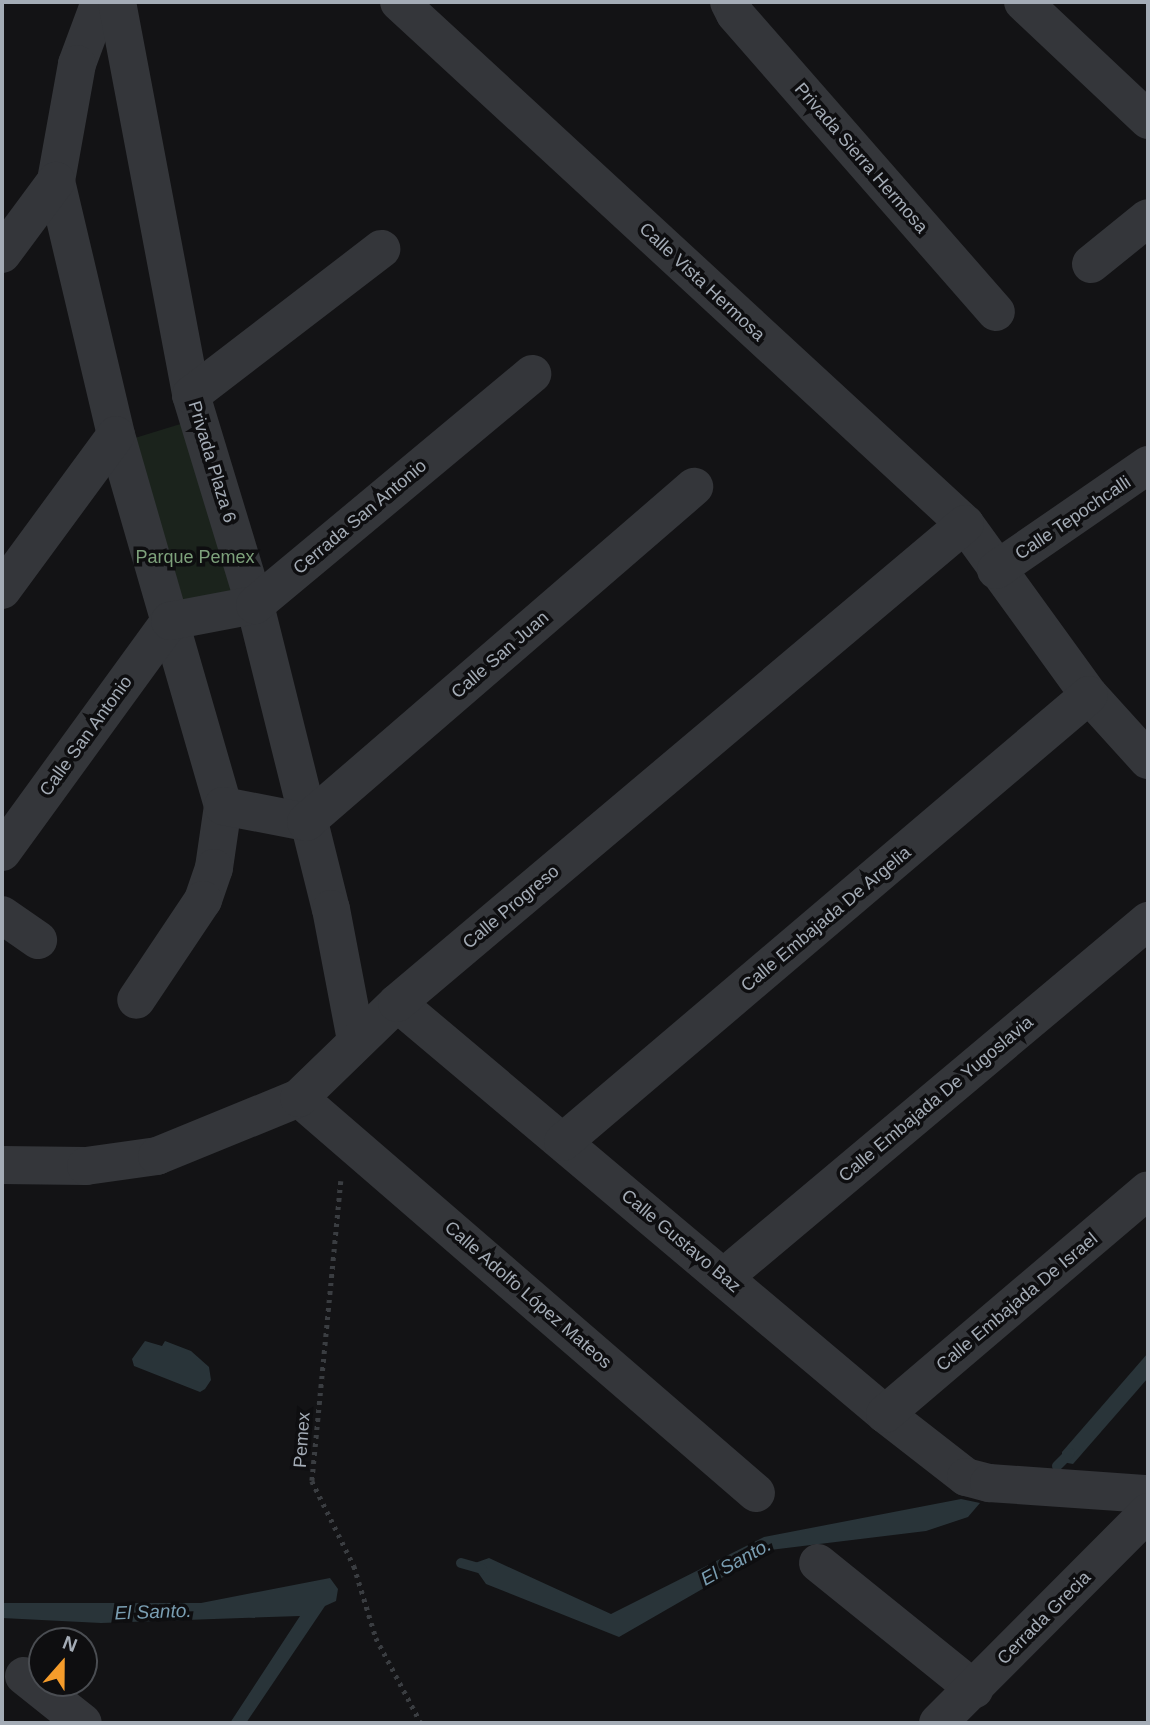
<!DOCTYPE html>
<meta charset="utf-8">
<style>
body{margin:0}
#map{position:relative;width:1150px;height:1725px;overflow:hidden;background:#131315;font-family:Helvetica,sans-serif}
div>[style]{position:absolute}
.green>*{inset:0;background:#1b231c;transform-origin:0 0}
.water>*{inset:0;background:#293439}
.stream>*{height:10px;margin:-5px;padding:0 5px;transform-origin:5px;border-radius:5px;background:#293439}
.path>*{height:4.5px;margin-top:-2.25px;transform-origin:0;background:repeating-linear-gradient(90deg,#3a3d41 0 3.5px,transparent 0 8.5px)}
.minor>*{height:38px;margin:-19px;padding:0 19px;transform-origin:19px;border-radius:19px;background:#34363a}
span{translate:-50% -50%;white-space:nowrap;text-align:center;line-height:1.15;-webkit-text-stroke:7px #0e0e10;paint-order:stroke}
.street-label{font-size:18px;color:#a4acb6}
.park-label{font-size:18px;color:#7da17b}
.water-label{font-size:19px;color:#7a9eb2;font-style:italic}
.frame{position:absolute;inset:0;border:4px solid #a4acb6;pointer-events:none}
.north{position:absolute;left:28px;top:1627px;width:70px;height:70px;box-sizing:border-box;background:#0e0e10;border:2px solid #4a4d52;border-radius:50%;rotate:21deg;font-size:19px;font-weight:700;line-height:28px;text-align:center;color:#a4acb6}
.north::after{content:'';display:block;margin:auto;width:24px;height:32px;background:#f59c2b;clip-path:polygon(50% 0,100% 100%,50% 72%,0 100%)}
</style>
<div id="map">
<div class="green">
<div style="left:187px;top:422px;width:174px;height:63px;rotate:73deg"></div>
</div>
<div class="water">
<div style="clip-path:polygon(145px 1341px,162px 1346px,165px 1341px,191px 1351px,209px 1367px,211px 1380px,205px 1389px,200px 1392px,134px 1366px,132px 1359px)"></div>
<div style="clip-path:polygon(1148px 1353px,1148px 1378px,1073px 1464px,1062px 1462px,1062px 1452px)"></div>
<div style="clip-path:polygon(961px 1499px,980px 1503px,968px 1517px,926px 1531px,770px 1550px,619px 1637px,486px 1584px,472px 1564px,489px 1558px,611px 1614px,764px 1537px)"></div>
<div style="clip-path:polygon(330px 1578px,338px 1589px,336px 1601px,325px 1606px,246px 1723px,230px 1723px,300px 1616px,101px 1623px,2px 1618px,2px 1603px,201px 1603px)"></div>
</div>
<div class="stream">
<div style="left:1057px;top:1466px;width:18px;rotate:-45deg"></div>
<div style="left:461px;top:1563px;width:22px;rotate:16deg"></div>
</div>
<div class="path">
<div style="left:341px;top:1181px;width:301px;rotate:95.5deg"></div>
<div style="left:312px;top:1481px;width:95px;rotate:63.7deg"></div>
<div style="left:354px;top:1566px;width:75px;rotate:73deg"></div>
<div style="left:376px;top:1638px;width:96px;rotate:62.1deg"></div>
</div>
<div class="minor">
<div style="left:100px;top:2px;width:66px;rotate:110.4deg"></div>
<div style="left:77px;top:64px;width:119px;rotate:100.2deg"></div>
<div style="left:56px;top:181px;width:261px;rotate:76.7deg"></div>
<div style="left:116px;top:435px;width:386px;rotate:73.9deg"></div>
<div style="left:223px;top:806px;width:63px;rotate:98.3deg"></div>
<div style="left:214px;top:868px;width:34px;rotate:109deg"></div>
<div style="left:203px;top:900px;width:120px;rotate:123.8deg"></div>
<div style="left:117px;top:2px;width:400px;rotate:79.3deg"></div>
<div style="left:191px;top:395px;width:220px;rotate:73.1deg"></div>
<div style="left:255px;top:605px;width:313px;rotate:76deg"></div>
<div style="left:331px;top:909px;width:133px;rotate:79.2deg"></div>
<div style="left:399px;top:2px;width:770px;rotate:42.68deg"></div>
<div style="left:965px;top:524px;width:211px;rotate:54.1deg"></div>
<div style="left:1089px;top:695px;width:88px;rotate:47.8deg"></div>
<div style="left:729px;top:2px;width:13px;rotate:63deg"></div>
<div style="left:735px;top:14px;width:396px;rotate:48.8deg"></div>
<div style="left:1023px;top:2px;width:172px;rotate:43.3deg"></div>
<div style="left:2px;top:254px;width:91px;rotate:-53.5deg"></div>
<div style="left:1091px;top:264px;width:73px;rotate:-38.9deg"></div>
<div style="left:191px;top:395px;width:240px;rotate:-37.5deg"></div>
<div style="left:996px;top:570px;width:185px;rotate:-34.6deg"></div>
<div style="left:2px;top:590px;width:192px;rotate:-53.7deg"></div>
<div style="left:223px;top:806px;width:85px;rotate:10.9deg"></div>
<div style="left:306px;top:822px;width:513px;rotate:-40.81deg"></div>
<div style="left:2px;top:852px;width:286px;rotate:-54deg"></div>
<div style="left:170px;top:621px;width:86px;rotate:-10.7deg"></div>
<div style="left:255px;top:605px;width:361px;rotate:-39.8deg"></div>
<div style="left:2px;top:915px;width:44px;rotate:34.8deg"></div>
<div style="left:397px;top:1003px;width:638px;rotate:40.1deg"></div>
<div style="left:885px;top:1414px;width:103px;rotate:37.9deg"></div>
<div style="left:966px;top:1477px;width:24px;rotate:15deg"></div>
<div style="left:989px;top:1483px;width:159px;rotate:4deg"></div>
<div style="left:299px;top:1098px;width:604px;rotate:40.84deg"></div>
<div style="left:563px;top:1142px;width:690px;rotate:-40.36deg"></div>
<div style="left:2px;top:1165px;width:84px;rotate:0.7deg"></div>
<div style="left:86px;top:1166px;width:72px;rotate:-8deg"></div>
<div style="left:157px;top:1156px;width:153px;rotate:-22.2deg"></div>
<div style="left:299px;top:1098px;width:136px;rotate:-44.1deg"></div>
<div style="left:397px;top:1003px;width:743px;rotate:-40.14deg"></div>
<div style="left:724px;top:1277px;width:554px;rotate:-40.02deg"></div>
<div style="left:885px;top:1414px;width:345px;rotate:-40.4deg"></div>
<div style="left:818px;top:1563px;width:201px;rotate:38.9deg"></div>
<div style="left:24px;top:1676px;width:75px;rotate:38.5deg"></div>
<div style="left:938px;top:1723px;width:298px;rotate:-45.1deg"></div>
</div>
<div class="street-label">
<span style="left:861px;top:158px;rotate:49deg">Privada Sierra Hermosa</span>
<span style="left:702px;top:282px;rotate:43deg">Calle Vista Hermosa</span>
<span style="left:212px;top:462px;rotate:73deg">Privada Plaza 6</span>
<span style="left:360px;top:517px;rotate:-40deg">Cerrada San Antonio</span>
<span style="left:1073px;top:518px;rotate:-34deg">Calle Tepochcalli</span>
<span style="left:500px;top:655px;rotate:-41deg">Calle San Juan</span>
<span style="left:86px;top:736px;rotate:-54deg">Calle San Antonio</span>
<span style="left:511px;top:907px;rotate:-40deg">Calle Progreso</span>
<span style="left:826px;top:919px;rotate:-40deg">Calle Embajada De Argelia</span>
<span style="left:936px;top:1099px;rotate:-40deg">Calle Embajada De Yugoslavia</span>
<span style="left:681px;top:1241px;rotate:40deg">Calle Gustavo Baz</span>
<span style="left:528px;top:1295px;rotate:41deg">Calle Adolfo López Mateos</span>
<span style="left:1017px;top:1302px;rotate:-40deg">Calle Embajada De Israel</span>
<span style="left:302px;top:1440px;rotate:-86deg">Pemex</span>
<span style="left:1044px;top:1618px;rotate:-45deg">Cerrada Grecia</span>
</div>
<div class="park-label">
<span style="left:195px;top:557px">Parque Pemex</span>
</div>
<div class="water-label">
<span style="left:736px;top:1562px;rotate:-29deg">El Santo.</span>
<span style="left:153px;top:1612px;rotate:-2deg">El Santo.</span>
</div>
<div class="frame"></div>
<div class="north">N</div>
</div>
